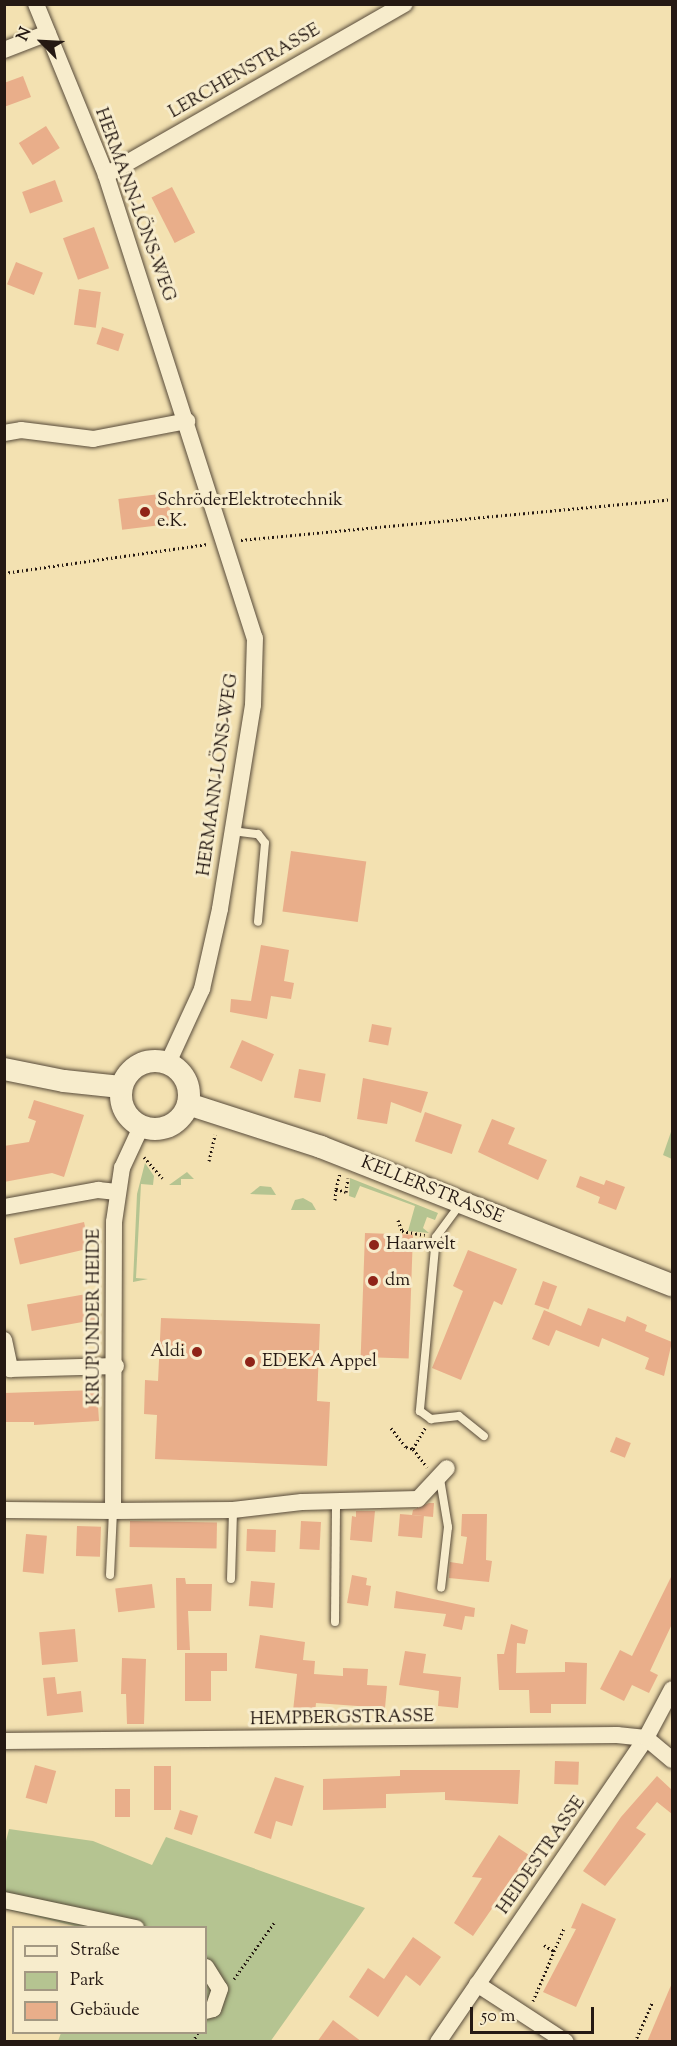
<!DOCTYPE html>
<meta charset="utf-8">
<style>
body{margin:0}
#map{position:relative;width:677px;height:2046px;overflow:hidden;background:#f3e1b1;font-family:"Sorts Mill Goudy",serif}
div>[style]{position:absolute}
.green>*{inset:0;background:#b5c491}
.building>*{inset:0;background:#e9ae8a;transform-origin:0 0}
.path>*{height:3px;margin-top:-1.5px;transform-origin:0;background:repeating-linear-gradient(90deg,#251913 0 1.5px,transparent 0 4.5px)}
.roads{filter:drop-shadow(0 0 2px #584b3a) drop-shadow(0 0 2px #584b3a)}
.lane>*{height:8px;margin:-4px;padding:0 4px;transform-origin:4px;border-radius:4px;background:#f7eccc}
.street>*{height:16px;margin:-8px;padding:0 8px;transform-origin:8px;border-radius:8px;background:#f7eccc}
.secondary>*{height:22px;margin:-11px;padding:0 11px;transform-origin:11px;border-radius:11px;background:#f7eccc}
.secondary>.ring{margin:-11px;padding:0;box-sizing:content-box;background:none;border:22px solid #f7eccc;border-radius:50%}
.dots>*{width:16px;height:16px;translate:-50% -50%;box-sizing:border-box;border:3px solid #f7eccc;border-radius:50%}
span{translate:-50% -50%;white-space:nowrap;text-align:center;line-height:1.15;-webkit-text-stroke:6px #f7eccc;paint-order:stroke}
.street-label{font-size:18px;color:#251913}
.poi-label{font-size:18px;color:#251913}
.left{translate:0 -50%;text-align:left}
.right{translate:-100% -50%;text-align:right}
.frame{position:absolute;inset:0;border:6px solid #251913;pointer-events:none}
.legend{position:absolute;left:12px;top:1926px;width:195px;height:108px;box-sizing:border-box;background:#f7eccc;border:2px solid #a39882;margin:0;padding:8px 10px;list-style:none;font-size:18px;color:#251913}
.legend li{display:flex;align-items:center;gap:12px;height:30px}
.legend b{width:30px;border:2px solid #a39882}
.north{position:absolute;left:12px;top:12px;width:60px;height:60px;-webkit-text-stroke:4px #f7eccc;paint-order:stroke;rotate:294deg;font-size:16px;font-weight:700;line-height:24px;text-align:center;color:#251913}
.north::after{content:'';display:block;margin:auto;width:21px;height:27px;background:#251913;clip-path:polygon(50% 0,100% 100%,50% 72%,0 100%)}
.scale{position:absolute;left:470px;top:2007px;width:124px;height:27px;box-sizing:border-box;border:3px solid #251913;border-top:0;padding-left:8px;font-size:18px;line-height:21px;white-space:nowrap;color:#251913;-webkit-text-stroke:4px #f7eccc;paint-order:stroke}
</style>
<div id="map">
<div class="green">
<div style="clip-path:polygon(672px 1129px,672px 1159px,663px 1155px)"></div>
<div style="clip-path:polygon(145px 1163px,154px 1176px,153px 1185px,141px 1184px,136px 1278px,148px 1279px,133px 1282px,137px 1194px)"></div>
<div style="clip-path:polygon(187px 1172px,194px 1179px,181px 1179px,181px 1185px,169px 1185px)"></div>
<div style="clip-path:polygon(350px 1178px,438px 1213px,435px 1220px,427px 1217px,423px 1228px,429px 1233px,408px 1231px,415px 1206px,360px 1186px,355px 1198px,349px 1196px)"></div>
<div style="clip-path:polygon(260px 1186px,271px 1187px,276px 1195px,250px 1194px)"></div>
<div style="clip-path:polygon(303px 1198px,312px 1203px,316px 1210px,291px 1210px,295px 1200px)"></div>
<div style="clip-path:polygon(9px 1829px,93px 1841px,152px 1865px,166px 1837px,365px 1908px,270px 2042px,58px 2041px,61px 2033px,206px 2032px,206px 1928px,79px 1927px,5px 1909px,5px 1845px)"></div>
</div>
<div class="building">
<div style="clip-path:polygon(23px 76px,31px 97px,4px 107px,4px 83px)"></div>
<div style="left:46px;top:126px;width:26px;height:32px;rotate:58deg"></div>
<div style="left:55px;top:180px;width:23px;height:35px;rotate:70deg"></div>
<div style="left:172px;top:187px;width:51px;height:23px;rotate:63deg"></div>
<div style="left:94px;top:227px;width:44px;height:33px;rotate:70deg"></div>
<div style="left:16px;top:262px;width:29px;height:24px;rotate:22deg"></div>
<div style="left:79px;top:289px;width:22px;height:36px;rotate:8deg"></div>
<div style="left:102px;top:327px;width:23px;height:18px;rotate:18deg"></div>
<div style="left:168px;top:493px;width:31px;height:50px;rotate:83deg"></div>
<div style="left:291px;top:851px;width:76px;height:61px;rotate:8deg"></div>
<div style="clip-path:polygon(261px 945px,289px 950px,284px 981px,294px 983px,291px 999px,271px 996px,267px 1019px,230px 1012px,231px 999px,251px 1001px)"></div>
<div style="left:372px;top:1024px;width:20px;height:18px;rotate:11deg"></div>
<div style="left:242px;top:1040px;width:35px;height:30px;rotate:24deg"></div>
<div style="left:299px;top:1069px;width:27px;height:29px;rotate:10deg"></div>
<div style="clip-path:polygon(363px 1078px,428px 1092px,421px 1113px,391px 1102px,387px 1124px,357px 1119px)"></div>
<div style="clip-path:polygon(34px 1100px,84px 1115px,64px 1177px,52px 1173px,4px 1182px,4px 1146px,29px 1142px,36px 1121px,28px 1118px)"></div>
<div style="left:425px;top:1112px;width:39px;height:31px;rotate:19deg"></div>
<div style="clip-path:polygon(492px 1119px,515px 1128px,508px 1144px,547px 1160px,538px 1180px,478px 1152px)"></div>
<div style="clip-path:polygon(580px 1176px,604px 1185px,606px 1180px,625px 1187px,616px 1210px,598px 1203px,600px 1197px,576px 1187px)"></div>
<div style="left:84px;top:1222px;width:27px;height:72px;rotate:77deg"></div>
<div style="left:365px;top:1233px;width:48px;height:124px;rotate:2deg"></div>
<div style="clip-path:polygon(468px 1250px,517px 1269px,502px 1305px,494px 1301px,461px 1380px,432px 1368px,463px 1291px,453px 1286px)"></div>
<div style="left:543px;top:1281px;width:15px;height:25px;rotate:20deg"></div>
<div style="left:92px;top:1293px;width:27px;height:66px;rotate:80deg"></div>
<div style="clip-path:polygon(588px 1308px,625px 1322px,627px 1316px,647px 1325px,645px 1331px,672px 1342px,664px 1376px,645px 1369px,649px 1358px,602px 1338px,599px 1347px,556px 1330px,549px 1346px,532px 1339px,544px 1310px,581px 1326px)"></div>
<div style="clip-path:polygon(161px 1318px,320px 1324px,317px 1401px,330px 1402px,327px 1466px,155px 1459px,157px 1415px,144px 1414px,145px 1380px,158px 1381px)"></div>
<div style="clip-path:polygon(97px 1390px,99px 1421px,34px 1425px,34px 1422px,4px 1422px,4px 1393px)"></div>
<div style="left:616px;top:1437px;width:16px;height:16px;rotate:22deg"></div>
<div style="clip-path:polygon(429px 1503px,434px 1503px,433px 1517px,412px 1515px,413px 1510px)"></div>
<div style="clip-path:polygon(356px 1511px,375px 1511px,372px 1542px,350px 1540px,352px 1516px,356px 1517px)"></div>
<div style="left:400px;top:1514px;width:24px;height:22px;rotate:5deg"></div>
<div style="clip-path:polygon(462px 1514px,487px 1514px,486px 1560px,492px 1561px,489px 1582px,449px 1578px,450px 1562px,463px 1564px,467px 1537px,461px 1536px)"></div>
<div style="left:130px;top:1521px;width:87px;height:26px;rotate:1deg"></div>
<div style="left:301px;top:1521px;width:20px;height:28px;rotate:3deg"></div>
<div style="left:77px;top:1526px;width:24px;height:30px;rotate:2deg"></div>
<div style="left:247px;top:1529px;width:29px;height:22px;rotate:2deg"></div>
<div style="left:26px;top:1534px;width:21px;height:38px;rotate:5deg"></div>
<div style="clip-path:polygon(352px 1575px,367px 1578px,366px 1585px,371px 1586px,368px 1606px,347px 1603px)"></div>
<div style="clip-path:polygon(672px 1575px,672px 1624px,650px 1671px,658px 1675px,649px 1693px,632px 1685px,624px 1701px,600px 1689px,620px 1650px,632px 1656px)"></div>
<div style="clip-path:polygon(176px 1578px,185px 1578px,186px 1584px,212px 1584px,211px 1611px,188px 1611px,190px 1650px,177px 1650px)"></div>
<div style="left:251px;top:1581px;width:24px;height:25px;rotate:5deg"></div>
<div style="left:152px;top:1584px;width:24px;height:37px;rotate:83deg"></div>
<div style="clip-path:polygon(396px 1591px,475px 1608px,474px 1617px,465px 1616px,462px 1630px,443px 1626px,446px 1614px,394px 1608px)"></div>
<div style="clip-path:polygon(511px 1624px,528px 1630px,525px 1644px,517px 1643px,516px 1673px,565px 1672px,565px 1662px,587px 1663px,586px 1704px,551px 1704px,551px 1713px,530px 1713px,529px 1690px,499px 1690px,497px 1654px,504px 1654px)"></div>
<div style="left:75px;top:1629px;width:33px;height:36px;rotate:85deg"></div>
<div style="clip-path:polygon(260px 1635px,305px 1642px,303px 1660px,315px 1661px,314px 1674px,343px 1676px,343px 1668px,368px 1669px,367px 1685px,387px 1686px,385px 1708px,316px 1703px,315px 1713px,293px 1711px,297px 1674px,255px 1668px)"></div>
<div style="clip-path:polygon(405px 1651px,426px 1654px,423px 1673px,461px 1677px,458px 1708px,438px 1706px,439px 1691px,399px 1685px)"></div>
<div style="clip-path:polygon(185px 1653px,227px 1653px,227px 1671px,211px 1671px,211px 1701px,185px 1701px)"></div>
<div style="clip-path:polygon(122px 1658px,146px 1659px,144px 1724px,127px 1724px,126px 1694px,121px 1694px)"></div>
<div style="clip-path:polygon(55px 1677px,57px 1694px,81px 1691px,83px 1712px,47px 1716px,43px 1678px)"></div>
<div style="left:555px;top:1761px;width:24px;height:23px;rotate:2deg"></div>
<div style="left:35px;top:1765px;width:22px;height:34px;rotate:16deg"></div>
<div style="left:154px;top:1766px;width:17px;height:44px"></div>
<div style="clip-path:polygon(400px 1770px,520px 1770px,518px 1804px,445px 1800px,445px 1792px,386px 1794px,386px 1808px,323px 1810px,323px 1779px,400px 1776px)"></div>
<div style="clip-path:polygon(657px 1776px,672px 1790px,672px 1814px,657px 1802px,636px 1828px,646px 1834px,605px 1886px,583px 1871px,621px 1817px)"></div>
<div style="clip-path:polygon(275px 1777px,304px 1786px,292px 1826px,276px 1821px,271px 1839px,254px 1833px)"></div>
<div style="left:115px;top:1789px;width:15px;height:28px"></div>
<div style="left:180px;top:1810px;width:19px;height:20px;rotate:18deg"></div>
<div style="clip-path:polygon(499px 1835px,529px 1855px,473px 1936px,454px 1923px,482px 1878px,472px 1877px)"></div>
<div style="clip-path:polygon(582px 1903px,616px 1919px,576px 2007px,543px 1992px,576px 1929px,571px 1928px)"></div>
<div style="clip-path:polygon(413px 1937px,441px 1957px,420px 1986px,406px 1975px,378px 2017px,349px 1997px,368px 1968px,384px 1979px)"></div>
<div style="clip-path:polygon(672px 1983px,672px 2042px,647px 2042px)"></div>
<div style="clip-path:polygon(333px 2020px,362px 2042px,317px 2042px)"></div>
</div>
<div class="path">
<div style="left:241px;top:540px;width:433px;rotate:-5.4deg"></div>
<div style="left:4px;top:573px;width:206px;rotate:-8.1deg"></div>
<div style="left:144px;top:1157px;width:28px;rotate:49deg"></div>
<div style="left:209px;top:1161px;width:27px;rotate:-77deg"></div>
<div style="left:336px;top:1189px;width:16px;rotate:-76deg"></div>
<div style="left:335px;top:1200px;width:11px;rotate:-85deg"></div>
<div style="left:336px;top:1189px;width:10px;rotate:17deg"></div>
<div style="left:346px;top:1192px;width:14px;rotate:-82deg"></div>
<div style="left:398px;top:1220px;width:12px;rotate:70deg"></div>
<div style="left:402px;top:1231px;width:23px;rotate:10deg"></div>
<div style="left:391px;top:1428px;width:24px;rotate:52deg"></div>
<div style="left:406px;top:1447px;width:7px;rotate:16deg"></div>
<div style="left:425px;top:1428px;width:24px;rotate:120deg"></div>
<div style="left:413px;top:1449px;width:23px;rotate:52deg"></div>
<div style="left:544px;top:1945px;width:12px;rotate:31deg"></div>
<div style="left:234px;top:1979px;width:69px;rotate:-54.5deg"></div>
<div style="left:533px;top:2001px;width:79px;rotate:-67deg"></div>
<div style="left:193px;top:2042px;width:11px;rotate:-63deg"></div>
<div style="left:635px;top:2042px;width:45px;rotate:-66.3deg"></div>
</div>
<div class="roads">
<div class="lane">
<div style="left:232px;top:831px;width:26px;rotate:7deg"></div>
<div style="left:258px;top:834px;width:11px;rotate:52deg"></div>
<div style="left:265px;top:843px;width:79px;rotate:95.1deg"></div>
<div style="left:461px;top:1203px;width:42px;rotate:126.3deg"></div>
<div style="left:436px;top:1237px;width:175px;rotate:95.3deg"></div>
<div style="left:420px;top:1411px;width:14px;rotate:36deg"></div>
<div style="left:431px;top:1419px;width:28px;rotate:-6deg"></div>
<div style="left:459px;top:1416px;width:32px;rotate:39deg"></div>
<div style="left:440px;top:1479px;width:49px;rotate:80.5deg"></div>
<div style="left:448px;top:1527px;width:61px;rotate:96.5deg"></div>
<div style="left:110px;top:1575px;width:64px;rotate:-87.3deg"></div>
<div style="left:231px;top:1579px;width:69px;rotate:-88.3deg"></div>
<div style="left:335px;top:1622px;width:121px;rotate:-89.5deg"></div>
</div>
<div class="street">
<div style="left:36px;top:4px;width:185px;rotate:67.7deg"></div>
<div style="left:106px;top:175px;width:486px;rotate:72.2deg"></div>
<div style="left:255px;top:638px;width:67px;rotate:91.7deg"></div>
<div style="left:253px;top:705px;width:207px;rotate:99.2deg"></div>
<div style="left:220px;top:909px;width:82px;rotate:102.7deg"></div>
<div style="left:202px;top:989px;width:81px;rotate:114.7deg"></div>
<div style="left:4px;top:50px;width:47px;rotate:-21.1deg"></div>
<div style="left:106px;top:175px;width:344px;rotate:-29.8deg"></div>
<div style="left:4px;top:433px;width:17px;rotate:-10deg"></div>
<div style="left:21px;top:430px;width:73px;rotate:7.1deg"></div>
<div style="left:93px;top:439px;width:96px;rotate:-10.8deg"></div>
<div style="left:4px;top:1207px;width:96px;rotate:-10.3deg"></div>
<div style="left:98px;top:1190px;width:19px;rotate:6deg"></div>
<div style="left:4px;top:1340px;width:30px;rotate:78deg"></div>
<div style="left:10px;top:1369px;width:106px;rotate:-1.6deg"></div>
<div style="left:4px;top:1510px;width:109px;rotate:0.5deg"></div>
<div style="left:113px;top:1511px;width:289px;rotate:-89.8deg"></div>
<div style="left:114px;top:1222px;width:55px;rotate:-81.6deg"></div>
<div style="left:122px;top:1168px;width:45px;rotate:-65.1deg"></div>
<div style="left:113px;top:1511px;width:120px;rotate:-0.5deg"></div>
<div style="left:233px;top:1510px;width:69px;rotate:-6.6deg"></div>
<div style="left:302px;top:1502px;width:116px;rotate:-1.5deg"></div>
<div style="left:418px;top:1499px;width:42px;rotate:-46.9deg"></div>
<div style="left:4px;top:1741px;width:613px;rotate:-0.56deg"></div>
<div style="left:617px;top:1735px;width:29px;rotate:6deg"></div>
<div style="left:646px;top:1738px;width:34px;rotate:40deg"></div>
<div style="left:4px;top:1900px;width:135px;rotate:12deg"></div>
<div style="left:206px;top:1967px;width:26px;rotate:58deg"></div>
<div style="left:220px;top:1989px;width:21px;rotate:109deg"></div>
<div style="left:213px;top:2009px;width:7px;rotate:164deg"></div>
<div style="left:477px;top:1984px;width:106px;rotate:33.1deg"></div>
<div style="left:438px;top:2042px;width:368px;rotate:-55.6deg"></div>
<div style="left:646px;top:1738px;width:55px;rotate:-62deg"></div>
</div>
<div class="secondary">
<div class="ring" style="left:121px;top:1061px;width:46px;height:46px"></div>
<div style="left:4px;top:1069px;width:61px;rotate:11.3deg"></div>
<div style="left:64px;top:1081px;width:57px;rotate:6deg"></div>
<div style="left:188px;top:1104px;width:140px;rotate:17.9deg"></div>
<div style="left:321px;top:1147px;width:377px;rotate:21.5deg"></div>
</div>
</div>
<div class="dots">
<div style="left:145px;top:512px;background:#8f2418"></div>
<div style="left:374px;top:1245px;background:#8f2418"></div>
<div style="left:373px;top:1281px;background:#8f2418"></div>
<div style="left:197px;top:1352px;background:#8f2418"></div>
<div style="left:250px;top:1362px;background:#8f2418"></div>
</div>
<div class="street-label">
<span style="left:245px;top:72px;rotate:-30deg">LERCHENSTRASSE</span>
<span style="left:134px;top:205px;rotate:70deg">HERMANN-LÖNS-WEG</span>
<span style="left:219px;top:775px;rotate:-82deg">HERMANN-LÖNS-WEG</span>
<span style="left:432px;top:1191px;rotate:22deg">KELLERSTRASSE</span>
<span style="left:95px;top:1317px;rotate:-90deg">KRUPUNDER HEIDE</span>
<span style="left:342px;top:1719px;rotate:-1deg">HEMPBERGSTRASSE</span>
<span style="left:542px;top:1856px;rotate:-55deg">HEIDESTRASSE</span>
</div>
<div class="poi-label">
<span class="left" style="left:157px;top:512px">SchröderElektrotechnik<br>e.K.</span>
<span class="left" style="left:386px;top:1245px">Haarwelt</span>
<span class="left" style="left:385px;top:1281px">dm</span>
<span class="right" style="left:185px;top:1352px">Aldi</span>
<span class="left" style="left:262px;top:1362px">EDEKA Appel</span>
</div>
<div class="frame"></div>
<ul class="legend">
<li><b style="height:8px;background:#f7eccc"></b>Straße</li>
<li><b style="height:16px;background:#b5c491"></b>Park</li>
<li><b style="height:16px;background:#e9ae8a"></b>Gebäude</li>
</ul>
<div class="north">N</div>
<div class="scale">50 m</div>
</div>
